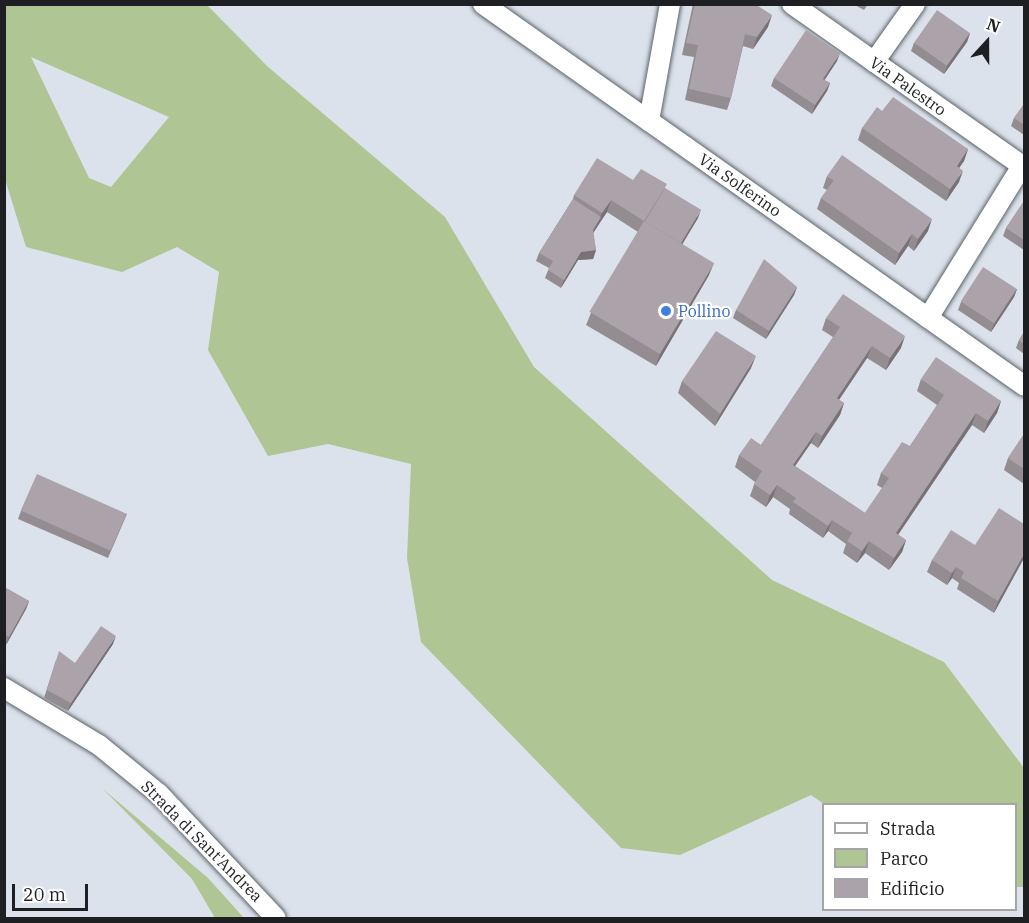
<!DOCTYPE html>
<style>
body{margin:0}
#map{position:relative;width:1029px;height:923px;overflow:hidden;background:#dbe2eb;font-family:"IBM Plex Serif",serif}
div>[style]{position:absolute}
.green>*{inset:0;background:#afc594}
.roads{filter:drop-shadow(0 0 2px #5c6269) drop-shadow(0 0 2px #5c6269)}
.street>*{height:20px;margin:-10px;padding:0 10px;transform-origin:10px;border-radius:10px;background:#fff}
.wall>*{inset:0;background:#938c91}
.shaded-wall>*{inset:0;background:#787276}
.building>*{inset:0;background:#aba3a9;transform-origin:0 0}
.dots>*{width:16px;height:16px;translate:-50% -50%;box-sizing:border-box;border:3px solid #fff;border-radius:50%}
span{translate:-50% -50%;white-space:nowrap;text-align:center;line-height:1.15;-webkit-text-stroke:4.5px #fff;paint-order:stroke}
.street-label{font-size:16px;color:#1d1f22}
.shop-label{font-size:16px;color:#366cbe}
.left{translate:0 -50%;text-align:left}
.frame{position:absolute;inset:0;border:6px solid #1d1f22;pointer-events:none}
.legend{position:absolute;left:822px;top:803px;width:195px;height:108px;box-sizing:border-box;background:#fff;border:2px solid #a5a5a7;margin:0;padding:8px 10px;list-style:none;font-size:18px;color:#1d1f22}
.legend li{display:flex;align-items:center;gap:12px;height:30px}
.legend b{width:30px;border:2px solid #a5a5a7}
.north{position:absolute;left:957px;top:12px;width:60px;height:60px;-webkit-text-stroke:4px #fff;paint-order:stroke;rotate:21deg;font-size:16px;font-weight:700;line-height:24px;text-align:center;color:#1d1f22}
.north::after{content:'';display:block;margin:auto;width:21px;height:27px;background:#1d1f22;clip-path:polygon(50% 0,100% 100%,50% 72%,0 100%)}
.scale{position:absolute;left:12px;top:884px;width:76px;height:27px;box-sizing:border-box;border:3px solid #1d1f22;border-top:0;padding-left:8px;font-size:18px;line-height:21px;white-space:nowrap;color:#1d1f22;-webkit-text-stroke:4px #fff;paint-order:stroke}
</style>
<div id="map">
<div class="green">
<div style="clip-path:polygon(evenodd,4px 5px,207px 5px,267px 66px,445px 217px,534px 367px,772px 580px,944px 662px,1024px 768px,1024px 887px,1016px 887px,1016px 804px,824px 804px,811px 795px,680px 855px,621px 848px,421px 642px,407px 558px,411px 464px,328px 444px,268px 456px,208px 350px,219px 272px,177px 247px,122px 272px,26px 247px,5px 179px,4px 5px,31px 57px,169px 117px,111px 187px,89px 178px,31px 57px)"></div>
<div style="clip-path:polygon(103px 789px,208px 878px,244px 918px,215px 918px,192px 879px)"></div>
</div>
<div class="roads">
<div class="street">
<div style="left:483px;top:4px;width:203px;rotate:35.2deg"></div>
<div style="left:670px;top:4px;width:119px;rotate:100.2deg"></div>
<div style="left:649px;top:121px;width:459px;rotate:35.2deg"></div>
<div style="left:792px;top:4px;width:284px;rotate:35.1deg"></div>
<div style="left:874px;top:62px;width:71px;rotate:-54.7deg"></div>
<div style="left:928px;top:318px;width:179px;rotate:-58.3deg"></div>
<div style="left:4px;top:688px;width:111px;rotate:31deg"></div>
<div style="left:99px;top:745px;width:77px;rotate:39.2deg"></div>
<div style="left:159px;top:794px;width:170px;rotate:46.7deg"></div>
</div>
</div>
<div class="wall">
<div style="clip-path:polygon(693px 4px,755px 4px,768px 27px,753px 49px,743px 46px,731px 98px,727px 110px,685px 100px,694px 57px,682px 55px)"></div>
<div style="clip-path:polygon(853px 4px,868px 4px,864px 10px)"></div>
<div style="clip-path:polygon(970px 33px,967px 42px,944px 74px,911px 51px,914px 43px)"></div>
<div style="clip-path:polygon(837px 61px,824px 80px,830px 83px,827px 91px,812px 114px,771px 86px,774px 78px)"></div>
<div style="clip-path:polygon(1024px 104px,1024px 135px,1011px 126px,1014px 118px)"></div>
<div style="clip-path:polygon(882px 111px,968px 149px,964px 161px,959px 168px,959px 182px,946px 201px,858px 140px,862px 128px)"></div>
<div style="clip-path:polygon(827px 176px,928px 231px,914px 251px,908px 246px,895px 265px,817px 209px,821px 198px,827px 190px,823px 188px)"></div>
<div style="clip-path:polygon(633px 180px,665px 188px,698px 218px,682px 244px,709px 275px,656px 366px,586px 325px,591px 313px,638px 232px,607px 212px,593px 232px,596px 250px,593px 259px,578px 260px,561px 288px,545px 278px,549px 268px,536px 261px,539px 253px,573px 199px,574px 195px)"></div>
<div style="clip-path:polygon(1024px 201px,1024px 250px,1003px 236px,1006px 228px)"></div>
<div style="clip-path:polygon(797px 287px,794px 295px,766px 339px,733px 318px,736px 310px)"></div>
<div style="clip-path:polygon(1017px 289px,1014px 297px,991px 332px,958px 310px,961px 302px)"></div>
<div style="clip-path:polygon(826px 318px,901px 348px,886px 370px,867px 358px,839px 400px,844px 403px,840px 415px,818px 448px,811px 443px,795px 466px,865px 513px,882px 488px,877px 485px,881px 473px,910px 446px,937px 405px,917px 391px,921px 379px,1001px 401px,997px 413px,984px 433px,972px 425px,898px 535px,906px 540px,902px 552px,889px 570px,865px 553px,857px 563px,843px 553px,846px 544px,828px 531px,823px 538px,789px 514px,790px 509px,773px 497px,766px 507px,750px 496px,755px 482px,735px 467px,739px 455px,761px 445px,833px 337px,822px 330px)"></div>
<div style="clip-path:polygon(1024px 332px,1024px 354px,1016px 348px,1019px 340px)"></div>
<div style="clip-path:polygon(751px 368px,715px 426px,678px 393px,682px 381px)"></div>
<div style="clip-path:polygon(1024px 434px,1024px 484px,1004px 470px,1008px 458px)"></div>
<div style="clip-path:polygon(21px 511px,127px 514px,108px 558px,18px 519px)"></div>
<div style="clip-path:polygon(1024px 524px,1024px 558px,994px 613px,957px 589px,959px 583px,952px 578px,947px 585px,927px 572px,932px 560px,975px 545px)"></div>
<div style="clip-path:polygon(4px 587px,29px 601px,26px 609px,6px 645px,4px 644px)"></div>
<div style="clip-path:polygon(113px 644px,68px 711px,44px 698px,56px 660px,75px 663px)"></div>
</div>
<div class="shaded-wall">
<div style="clip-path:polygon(772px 15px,768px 27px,753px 49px,757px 37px)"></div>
<div style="clip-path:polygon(970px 33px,967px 42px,944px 74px,947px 66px)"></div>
<div style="clip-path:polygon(840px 53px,837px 61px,820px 87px,823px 79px)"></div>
<div style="clip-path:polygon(830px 83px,827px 91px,812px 114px,815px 105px)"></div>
<div style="clip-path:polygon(968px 149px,964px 161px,952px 178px,957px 166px)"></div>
<div style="clip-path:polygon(963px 171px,959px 182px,946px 201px,950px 189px)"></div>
<div style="clip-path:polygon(611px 200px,607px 212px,590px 238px,593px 230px,602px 213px)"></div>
<div style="clip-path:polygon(701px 210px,698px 218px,676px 255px,679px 247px)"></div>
<div style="clip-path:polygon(932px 219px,928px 231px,914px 251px,918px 239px)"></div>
<div style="clip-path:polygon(912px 234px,908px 246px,895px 265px,899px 253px)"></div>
<div style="clip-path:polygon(596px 250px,593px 259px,578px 260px,561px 288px,564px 280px,581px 252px)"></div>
<div style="clip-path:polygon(714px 263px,709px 275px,656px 366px,660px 354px)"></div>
<div style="clip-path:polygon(797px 287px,794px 295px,766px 339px,769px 331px)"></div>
<div style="clip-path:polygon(1017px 289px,1014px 297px,991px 332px,994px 324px)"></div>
<div style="clip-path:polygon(905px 336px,901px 348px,886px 370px,890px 358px)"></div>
<div style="clip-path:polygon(872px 346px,867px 358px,832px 410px,837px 398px)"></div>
<div style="clip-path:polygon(756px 356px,751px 368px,715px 426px,720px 414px)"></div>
<div style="clip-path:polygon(1001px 401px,997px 413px,984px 433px,988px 421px)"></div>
<div style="clip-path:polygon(844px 403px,840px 415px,818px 448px,822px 436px)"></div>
<div style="clip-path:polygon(976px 413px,972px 425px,891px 545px,896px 533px)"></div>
<div style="clip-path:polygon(816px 432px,811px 443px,788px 476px,793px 465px)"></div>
<div style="clip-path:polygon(777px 485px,773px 497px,766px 507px,770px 495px)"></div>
<div style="clip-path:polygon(832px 520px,828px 531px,823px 538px,828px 526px)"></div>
<div style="clip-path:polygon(906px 540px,902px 552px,889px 570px,894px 558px)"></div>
<div style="clip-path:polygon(869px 541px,865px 553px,857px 563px,862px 551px)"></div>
<div style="clip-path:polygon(1024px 554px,1024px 558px,994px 613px,998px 601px)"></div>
<div style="clip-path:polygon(956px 567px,952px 578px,947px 585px,952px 573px)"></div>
<div style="clip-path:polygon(29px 601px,26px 609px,6px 645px,9px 637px)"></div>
<div style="clip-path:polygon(116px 636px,113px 644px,68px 711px,71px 703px)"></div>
</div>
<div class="building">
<div style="clip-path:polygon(695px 4px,755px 4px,772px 15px,757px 37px,745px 34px,731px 98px,689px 89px,698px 45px,686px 43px)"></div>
<div style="left:937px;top:10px;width:40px;height:40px;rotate:35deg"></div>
<div style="clip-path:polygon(806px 30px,840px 53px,823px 79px,830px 83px,815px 105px,774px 78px)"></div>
<div style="clip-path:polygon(893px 97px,968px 149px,957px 166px,963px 171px,950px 189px,862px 128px,877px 107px,882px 111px)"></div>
<div style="clip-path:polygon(1024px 104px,1024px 125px,1014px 118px)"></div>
<div style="clip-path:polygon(842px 155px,932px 219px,918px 239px,912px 234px,899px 253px,821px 198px,834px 180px,827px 176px)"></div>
<div style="clip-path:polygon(597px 158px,633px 180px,641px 169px,667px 184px,644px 221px,611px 200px,602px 213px,574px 195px)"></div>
<div style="left:665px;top:188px;width:42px;height:39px;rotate:31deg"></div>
<div style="clip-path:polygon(573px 199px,601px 217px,593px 230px,596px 250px,581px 252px,564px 280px,548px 270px,553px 261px,539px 253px)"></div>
<div style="clip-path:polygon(1024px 201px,1024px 240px,1006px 228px)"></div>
<div style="left:644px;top:221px;width:82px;height:106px;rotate:31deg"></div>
<div style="clip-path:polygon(764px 259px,797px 287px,769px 331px,736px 310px)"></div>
<div style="left:983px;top:267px;width:40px;height:41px;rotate:33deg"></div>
<div style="clip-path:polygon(843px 294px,905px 336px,890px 358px,872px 346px,837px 398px,844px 403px,822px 436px,816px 432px,793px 465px,865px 513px,889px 478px,881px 473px,902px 442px,910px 446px,944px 395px,921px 379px,936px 357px,1001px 401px,988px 421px,976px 413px,896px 533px,906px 540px,894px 558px,869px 541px,862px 551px,847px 541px,852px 533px,832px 520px,828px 526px,793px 502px,796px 498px,777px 485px,770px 495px,754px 484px,762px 471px,739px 455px,751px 438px,761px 445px,840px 327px,826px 318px)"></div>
<div style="clip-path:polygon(716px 331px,756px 356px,720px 414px,682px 381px)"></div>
<div style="clip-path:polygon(1024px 332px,1024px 344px,1019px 340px)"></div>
<div style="clip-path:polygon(1024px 434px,1024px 469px,1008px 458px)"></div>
<div style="left:37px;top:474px;width:98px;height:40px;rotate:24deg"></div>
<div style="clip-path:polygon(999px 508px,1024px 524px,1024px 554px,998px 601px,961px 578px,964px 572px,956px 567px,952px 573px,932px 560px,951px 530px,975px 545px)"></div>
<div style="clip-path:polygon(4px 587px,29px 601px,9px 637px,4px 634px)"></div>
<div style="clip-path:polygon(101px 626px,116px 636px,71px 703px,47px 690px,59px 651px,75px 663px)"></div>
</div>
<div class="dots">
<div style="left:666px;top:311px;background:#3f7fe0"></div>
</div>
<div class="street-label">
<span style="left:908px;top:86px;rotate:35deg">Via Palestro</span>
<span style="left:740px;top:185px;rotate:35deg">Via Solferino</span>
<span style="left:202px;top:841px;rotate:45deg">Strada di Sant'Andrea</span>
</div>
<div class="shop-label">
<span class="left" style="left:678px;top:311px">Pollino</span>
</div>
<div class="frame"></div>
<ul class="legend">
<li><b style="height:8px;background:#fff"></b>Strada</li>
<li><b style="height:16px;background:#afc594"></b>Parco</li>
<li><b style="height:16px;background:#aba3a9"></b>Edificio</li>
</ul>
<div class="north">N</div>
<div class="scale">20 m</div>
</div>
